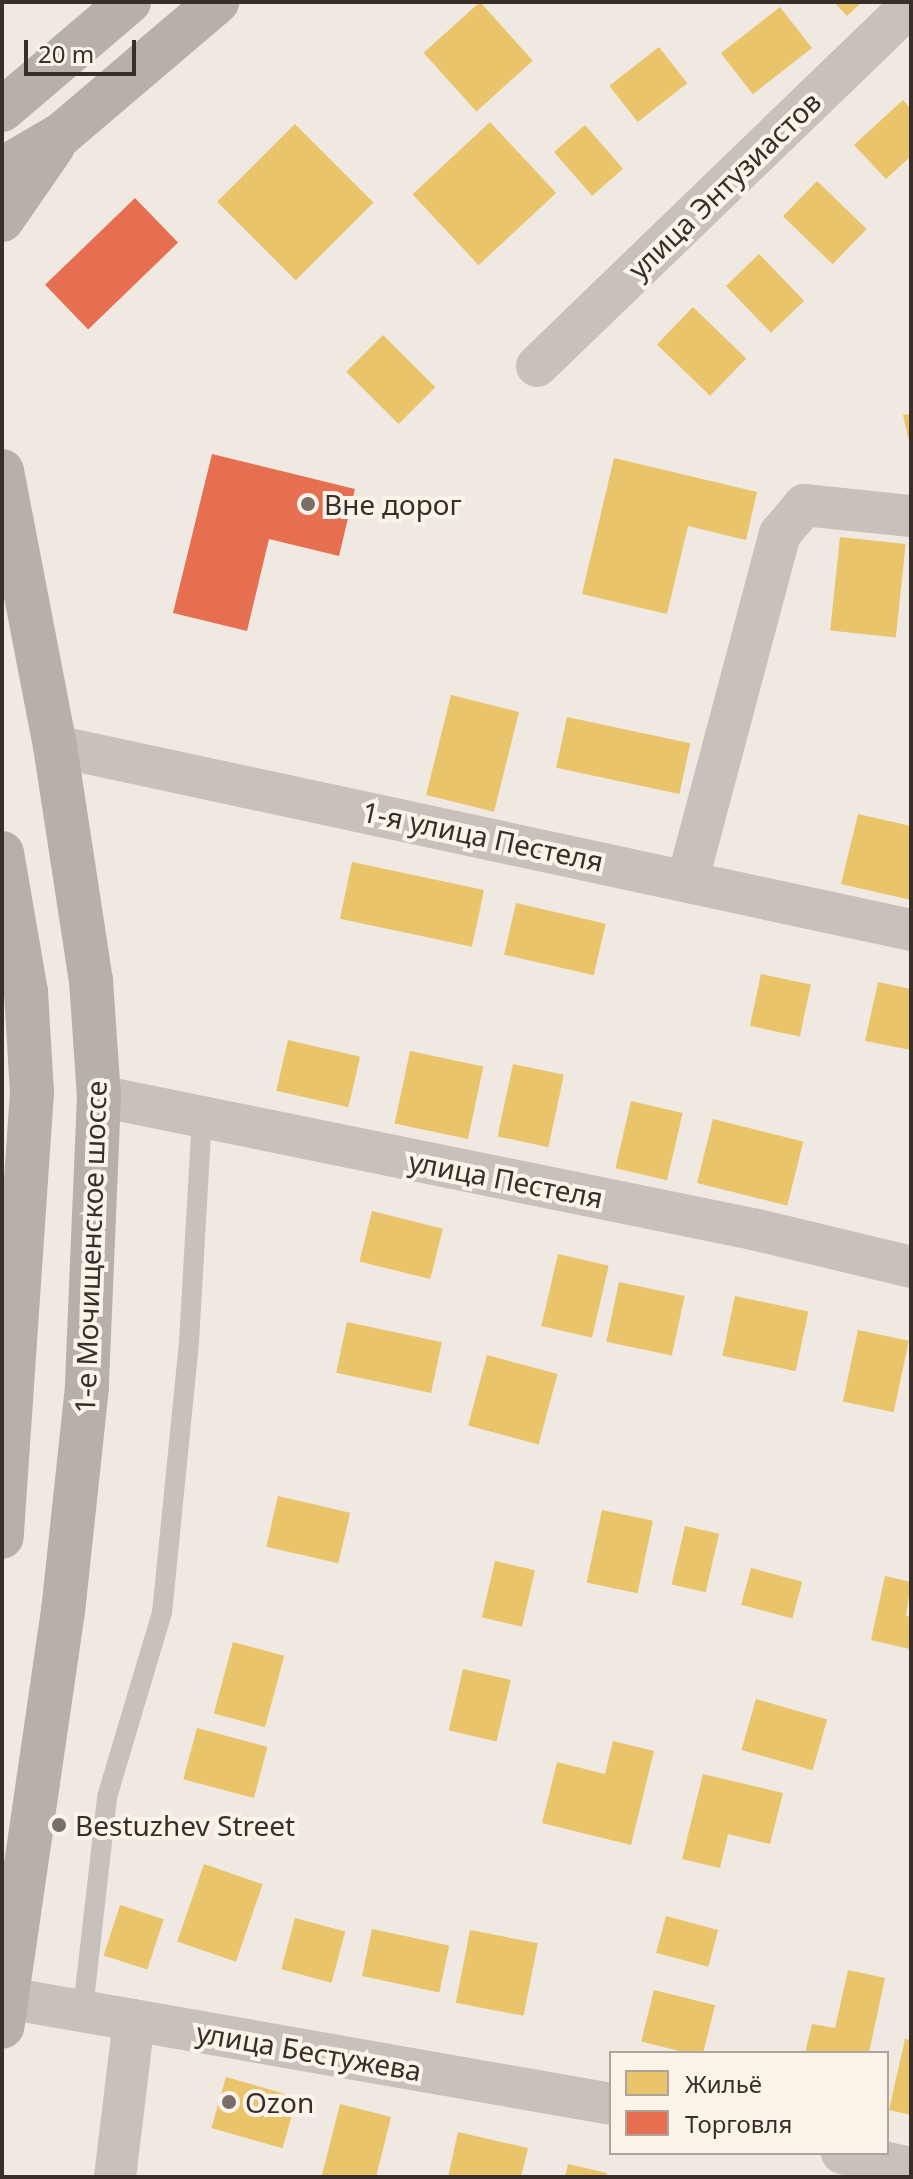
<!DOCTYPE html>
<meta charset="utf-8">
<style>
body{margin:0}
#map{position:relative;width:913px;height:2179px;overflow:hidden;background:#efe9e2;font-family:"Noto Sans",sans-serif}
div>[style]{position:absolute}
.homes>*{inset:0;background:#e9c46a;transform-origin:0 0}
.shops>*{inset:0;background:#e76f51;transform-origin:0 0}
.lane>*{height:20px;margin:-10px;padding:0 10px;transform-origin:10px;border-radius:10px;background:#c8c1bb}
.street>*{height:42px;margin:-21px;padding:0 21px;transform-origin:21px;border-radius:21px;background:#c8c1bb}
.primary>*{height:44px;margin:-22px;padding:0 22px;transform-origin:22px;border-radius:22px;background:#b7afaa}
.dots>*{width:22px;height:22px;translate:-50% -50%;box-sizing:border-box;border:4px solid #fbf3ea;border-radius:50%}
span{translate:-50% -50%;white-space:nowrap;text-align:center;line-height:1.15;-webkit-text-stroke:8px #fbf3ea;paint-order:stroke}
.street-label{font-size:28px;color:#3a2e28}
.poi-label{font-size:28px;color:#3a2e28}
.left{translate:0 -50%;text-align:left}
.frame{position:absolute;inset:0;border:4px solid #3a2e28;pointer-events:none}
.legend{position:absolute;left:609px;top:2051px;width:280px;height:104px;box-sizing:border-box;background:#fbf3ea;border:2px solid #aea49c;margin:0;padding:10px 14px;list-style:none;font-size:24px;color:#3a2e28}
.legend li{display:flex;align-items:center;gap:16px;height:40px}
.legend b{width:40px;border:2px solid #aea49c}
.scale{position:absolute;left:24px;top:40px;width:112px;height:36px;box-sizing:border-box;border:4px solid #3a2e28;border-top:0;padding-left:10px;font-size:24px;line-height:28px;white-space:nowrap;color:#3a2e28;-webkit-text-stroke:6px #fbf3ea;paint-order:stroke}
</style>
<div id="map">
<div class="homes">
<div style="left:480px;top:2px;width:79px;height:76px;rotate:48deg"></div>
<div style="clip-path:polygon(834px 2px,862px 2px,847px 16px)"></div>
<div style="left:780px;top:7px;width:52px;height:75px;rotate:52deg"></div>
<div style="left:659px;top:47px;width:46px;height:63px;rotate:52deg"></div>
<div style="clip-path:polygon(903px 100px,911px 109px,911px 156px,886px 179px,854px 145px)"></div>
<div style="left:490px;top:122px;width:97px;height:106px;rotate:47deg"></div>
<div style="left:295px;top:124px;width:111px;height:110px;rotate:45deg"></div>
<div style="left:585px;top:125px;width:58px;height:41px;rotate:49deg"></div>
<div style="left:817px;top:181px;width:69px;height:49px;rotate:44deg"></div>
<div style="left:759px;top:254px;width:65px;height:46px;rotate:46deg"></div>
<div style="left:693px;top:307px;width:74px;height:52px;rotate:44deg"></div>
<div style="left:383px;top:335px;width:74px;height:52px;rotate:45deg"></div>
<div style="clip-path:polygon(911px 414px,911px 446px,910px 446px,903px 415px)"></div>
<div style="clip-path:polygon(614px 458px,757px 492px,746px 540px,688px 526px,667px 614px,582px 594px)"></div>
<div style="left:840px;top:537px;width:66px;height:94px;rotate:6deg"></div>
<div style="left:451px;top:695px;width:70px;height:103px;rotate:14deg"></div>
<div style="left:567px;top:717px;width:126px;height:52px;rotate:12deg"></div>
<div style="clip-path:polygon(858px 814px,911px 826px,911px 900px,841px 884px)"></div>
<div style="left:352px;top:862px;width:135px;height:58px;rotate:12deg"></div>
<div style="left:516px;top:903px;width:92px;height:53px;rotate:13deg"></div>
<div style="left:761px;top:974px;width:51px;height:53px;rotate:12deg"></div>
<div style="clip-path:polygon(878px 982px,911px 989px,911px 1050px,865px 1041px)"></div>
<div style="left:288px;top:1040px;width:74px;height:52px;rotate:13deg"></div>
<div style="left:410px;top:1051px;width:75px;height:74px;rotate:12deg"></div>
<div style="left:513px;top:1064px;width:52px;height:74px;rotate:12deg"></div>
<div style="left:631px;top:1101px;width:53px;height:69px;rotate:13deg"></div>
<div style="left:713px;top:1119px;width:93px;height:66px;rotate:14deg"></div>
<div style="left:372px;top:1211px;width:73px;height:52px;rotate:14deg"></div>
<div style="left:558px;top:1254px;width:52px;height:74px;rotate:13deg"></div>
<div style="left:619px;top:1282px;width:67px;height:61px;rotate:12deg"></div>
<div style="left:735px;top:1296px;width:75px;height:61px;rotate:12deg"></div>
<div style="left:347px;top:1322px;width:97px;height:52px;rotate:12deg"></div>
<div style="left:858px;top:1330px;width:52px;height:73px;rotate:12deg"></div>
<div style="left:487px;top:1355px;width:73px;height:73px;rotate:15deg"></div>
<div style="left:278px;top:1496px;width:74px;height:52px;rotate:13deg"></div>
<div style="left:602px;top:1510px;width:52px;height:74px;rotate:12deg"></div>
<div style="left:685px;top:1526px;width:35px;height:60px;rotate:13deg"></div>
<div style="left:495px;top:1561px;width:41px;height:58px;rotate:13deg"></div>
<div style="left:751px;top:1568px;width:53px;height:38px;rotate:15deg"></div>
<div style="clip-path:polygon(885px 1576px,911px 1582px,906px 1616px,911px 1617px,910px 1649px,871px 1640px)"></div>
<div style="left:233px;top:1642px;width:53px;height:74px;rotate:15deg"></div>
<div style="left:463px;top:1669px;width:49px;height:63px;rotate:13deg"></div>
<div style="left:756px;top:1699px;width:74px;height:53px;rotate:16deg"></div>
<div style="left:197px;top:1728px;width:73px;height:53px;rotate:15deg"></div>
<div style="clip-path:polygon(613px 1741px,654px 1751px,631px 1845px,542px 1823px,557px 1762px,605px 1774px)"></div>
<div style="clip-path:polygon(703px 1774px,783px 1793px,770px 1844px,728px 1834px,720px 1868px,682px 1859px)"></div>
<div style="left:204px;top:1864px;width:62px;height:82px;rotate:19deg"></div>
<div style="left:120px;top:1905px;width:46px;height:53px;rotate:18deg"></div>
<div style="left:666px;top:1916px;width:54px;height:38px;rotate:15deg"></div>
<div style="left:295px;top:1918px;width:52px;height:53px;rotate:15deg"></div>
<div style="left:372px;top:1929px;width:79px;height:48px;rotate:12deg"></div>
<div style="left:470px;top:1930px;width:69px;height:74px;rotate:11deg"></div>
<div style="clip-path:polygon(848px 1970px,885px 1978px,869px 2053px,805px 2053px,812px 2024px,835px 2028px)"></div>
<div style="left:654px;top:1990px;width:63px;height:53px;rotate:14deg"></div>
<div style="clip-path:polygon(905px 2039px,911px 2040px,911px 2115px,889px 2110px)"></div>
<div style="left:226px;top:2077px;width:74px;height:53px;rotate:16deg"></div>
<div style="clip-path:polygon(340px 2104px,391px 2117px,376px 2177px,322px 2175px)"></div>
<div style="clip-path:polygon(458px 2132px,528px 2148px,521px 2177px,448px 2177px)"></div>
<div style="clip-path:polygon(568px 2164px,607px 2173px,606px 2177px,565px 2177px)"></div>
</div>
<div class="shops">
<div style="left:135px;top:198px;width:62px;height:125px;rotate:46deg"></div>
<div style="clip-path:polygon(212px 454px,355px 489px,339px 556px,269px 539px,247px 631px,173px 613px)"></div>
</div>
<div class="lane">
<div style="left:83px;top:2009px;width:213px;rotate:-83.5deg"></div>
<div style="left:107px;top:1797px;width:192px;rotate:-73.4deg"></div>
<div style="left:162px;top:1613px;width:272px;rotate:-84.3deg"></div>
<div style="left:189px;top:1342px;width:224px;rotate:-86.7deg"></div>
</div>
<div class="street">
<div style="left:537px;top:366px;width:520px;rotate:-43.99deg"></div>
<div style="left:55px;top:746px;width:876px;rotate:12.13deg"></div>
<div style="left:688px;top:879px;width:357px;rotate:-75.1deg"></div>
<div style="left:780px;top:534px;width:38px;rotate:-50deg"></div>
<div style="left:804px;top:505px;width:108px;rotate:5.9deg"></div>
<div style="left:99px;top:1096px;width:667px;rotate:11.5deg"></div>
<div style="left:753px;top:1229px;width:163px;rotate:13.5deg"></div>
<div style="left:7px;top:1998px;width:613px;rotate:9.95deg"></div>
<div style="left:842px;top:2153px;width:71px;rotate:12.3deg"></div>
<div style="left:115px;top:2177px;width:158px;rotate:-83.1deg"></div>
</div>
<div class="primary">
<div style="left:2px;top:110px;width:167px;rotate:-40.4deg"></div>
<div style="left:2px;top:169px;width:69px;rotate:-30.3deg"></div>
<div style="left:62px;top:134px;width:204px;rotate:-40.4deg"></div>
<div style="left:2px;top:220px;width:90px;rotate:-55.4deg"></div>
<div style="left:2px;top:471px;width:280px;rotate:79.1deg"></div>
<div style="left:55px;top:746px;width:237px;rotate:81.3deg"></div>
<div style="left:91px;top:980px;width:116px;rotate:86.1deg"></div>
<div style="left:99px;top:1096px;width:291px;rotate:92.4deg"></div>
<div style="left:87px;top:1387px;width:225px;rotate:96.1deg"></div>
<div style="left:63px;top:1611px;width:420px;rotate:98.3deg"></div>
<div style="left:2px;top:853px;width:141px;rotate:80.2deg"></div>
<div style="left:26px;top:992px;width:100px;rotate:86.6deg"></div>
<div style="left:32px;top:1092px;width:446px;rotate:93.9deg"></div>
</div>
<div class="dots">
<div style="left:308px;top:504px;background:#796f69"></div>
<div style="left:59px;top:1825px;background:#796f69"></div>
<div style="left:229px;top:2102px;background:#796f69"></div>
</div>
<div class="street-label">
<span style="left:724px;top:185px;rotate:-44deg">улица Энтузиастов</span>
<span style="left:483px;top:836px;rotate:12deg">1-я улица Пестеля</span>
<span style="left:506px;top:1179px;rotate:11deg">улица Пестеля</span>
<span style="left:90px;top:1247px;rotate:-88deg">1-е Мочищенское шоссе</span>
<span style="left:309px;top:2051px;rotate:10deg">улица Бестужева</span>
</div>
<div class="poi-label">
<span class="left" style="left:324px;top:504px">Вне дорог</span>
<span class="left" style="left:75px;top:1825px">Bestuzhev Street</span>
<span class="left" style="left:245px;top:2102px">Ozon</span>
</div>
<div class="frame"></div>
<ul class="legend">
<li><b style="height:22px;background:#e9c46a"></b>Жильё</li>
<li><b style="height:22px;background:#e76f51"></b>Торговля</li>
</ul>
<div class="scale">20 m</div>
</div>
